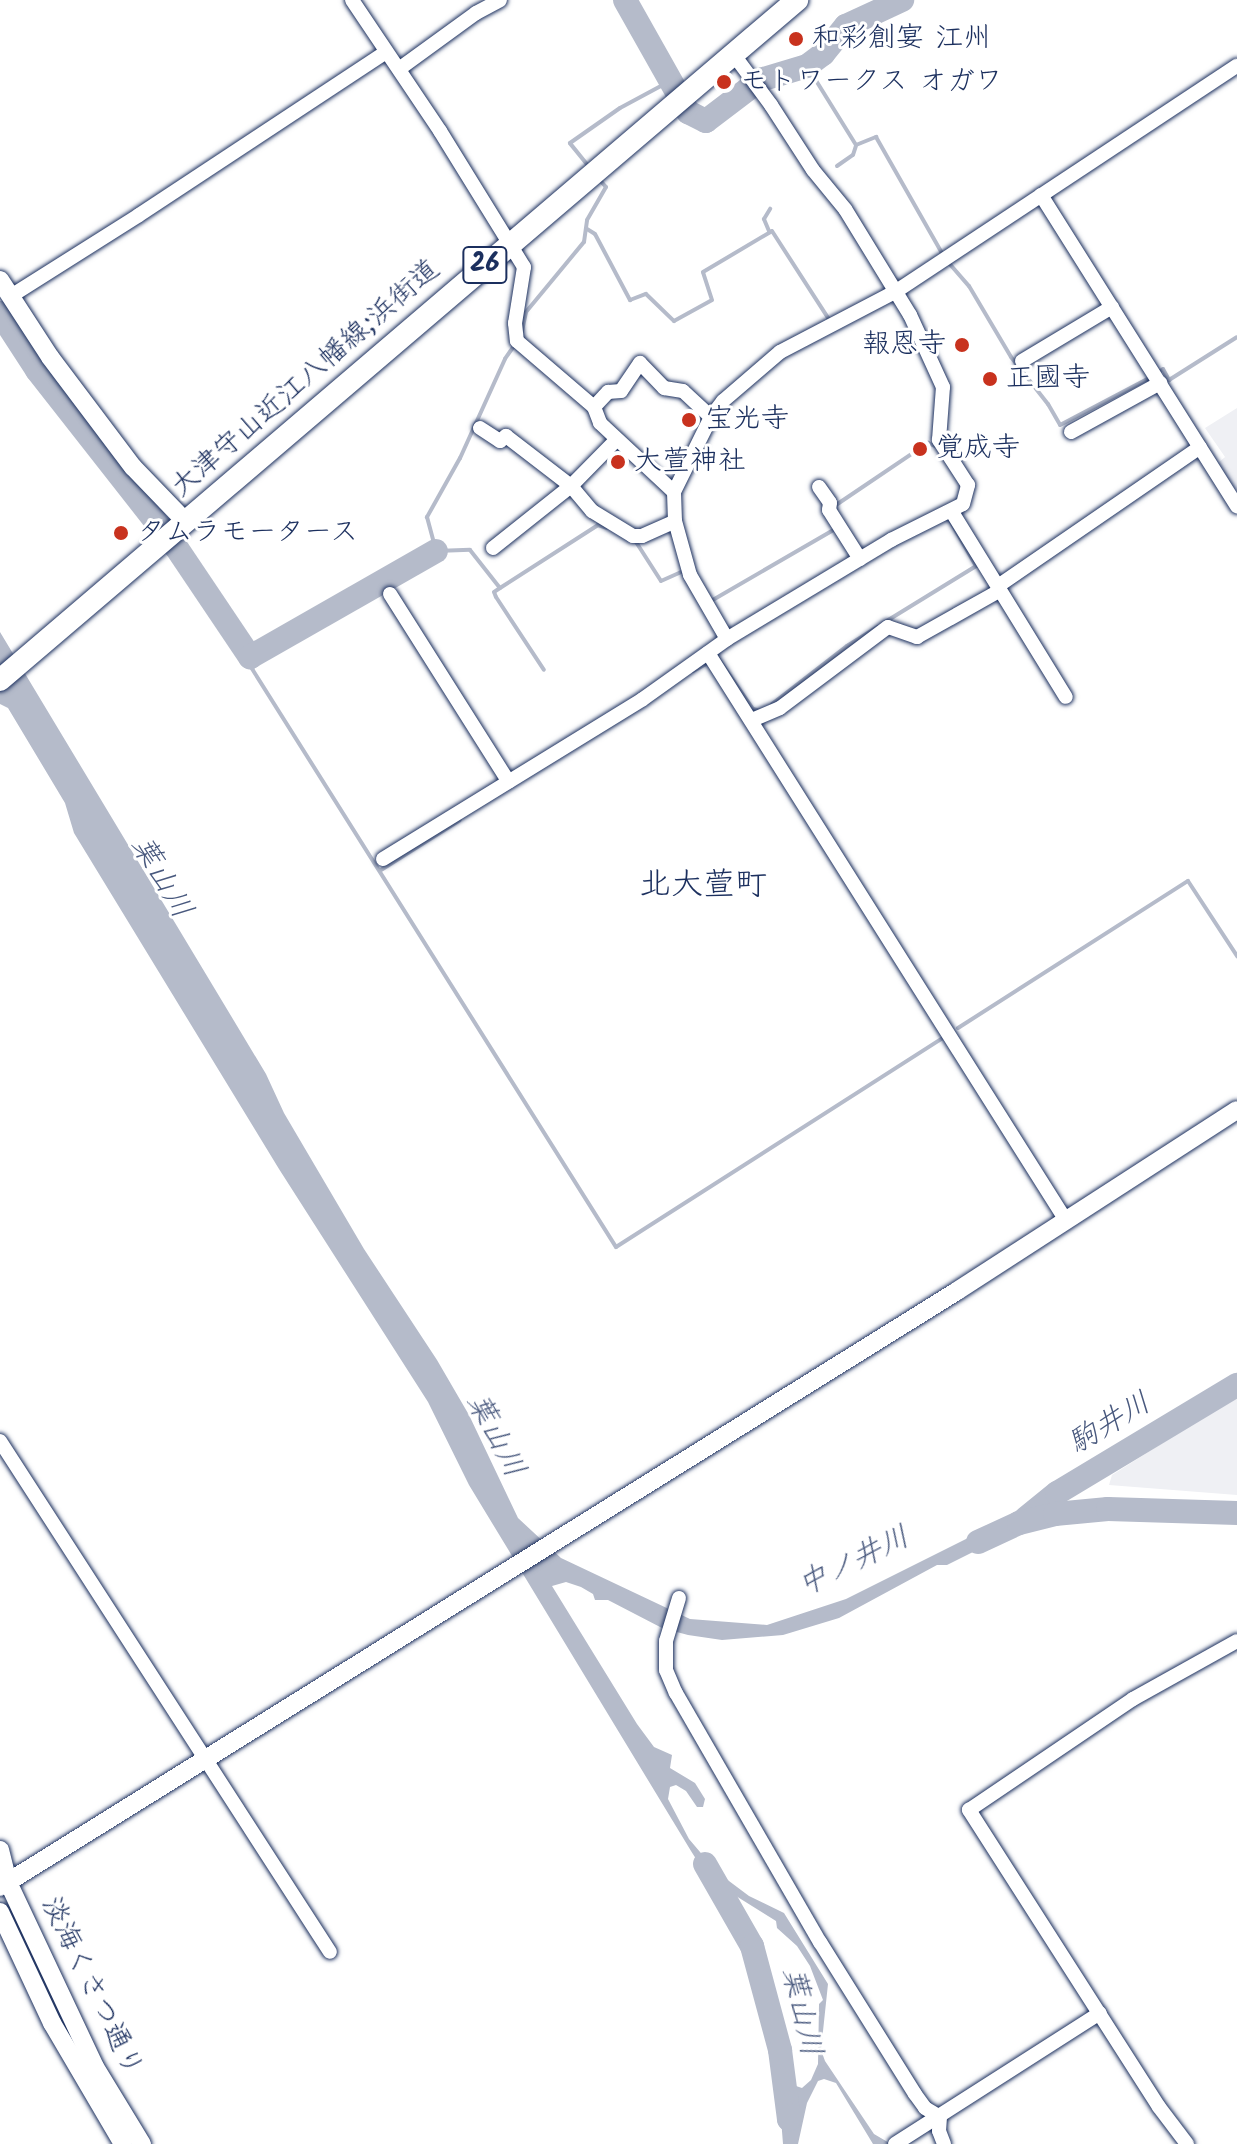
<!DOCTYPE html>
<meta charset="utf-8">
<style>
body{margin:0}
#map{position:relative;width:1237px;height:2144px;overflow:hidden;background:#fff;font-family:Kalam,"Klee One",sans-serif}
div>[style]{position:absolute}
.built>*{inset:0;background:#eff0f4}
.water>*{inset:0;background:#b5bbca}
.stream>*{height:4px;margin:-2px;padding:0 2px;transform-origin:2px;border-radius:2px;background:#b5bbca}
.river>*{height:24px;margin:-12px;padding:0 12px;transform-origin:12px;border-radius:12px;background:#b5bbca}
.roads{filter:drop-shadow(0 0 2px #1b2f5e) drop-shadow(0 0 2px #1b2f5e)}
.minor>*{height:14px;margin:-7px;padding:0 7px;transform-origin:7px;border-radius:7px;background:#fff}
.tertiary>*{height:18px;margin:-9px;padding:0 9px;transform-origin:9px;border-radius:9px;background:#fff}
.primary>*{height:22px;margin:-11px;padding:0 11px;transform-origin:11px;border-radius:11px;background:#fff}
.dots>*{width:22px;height:22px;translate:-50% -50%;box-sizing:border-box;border:4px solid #fff;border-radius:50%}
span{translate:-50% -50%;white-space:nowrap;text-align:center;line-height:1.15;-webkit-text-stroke:6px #fff;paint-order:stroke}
.shield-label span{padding:2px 6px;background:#fff;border:2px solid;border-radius:6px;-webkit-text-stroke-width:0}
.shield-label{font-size:26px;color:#1b2f5e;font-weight:700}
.poi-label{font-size:28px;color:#1b2f5e}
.left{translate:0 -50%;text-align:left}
.right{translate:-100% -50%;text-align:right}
.street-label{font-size:28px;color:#1b2f5e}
.water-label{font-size:30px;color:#49597e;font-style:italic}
.quarter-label{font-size:32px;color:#1b2f5e}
</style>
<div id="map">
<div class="built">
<div style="clip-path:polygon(1237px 408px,1237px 492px,1218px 463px,1225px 457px,1205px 428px)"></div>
<div style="clip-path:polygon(1237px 1396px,1237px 1495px,1109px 1485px,1112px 1475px)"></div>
</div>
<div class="water">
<div style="clip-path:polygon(0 632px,266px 1074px,284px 1113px,364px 1249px,437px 1360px,469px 1415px,518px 1518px,561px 1558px,690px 1619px,767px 1625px,846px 1599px,1026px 1509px,993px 1542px,947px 1565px,937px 1565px,839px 1618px,783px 1635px,722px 1640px,688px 1635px,662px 1628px,608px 1600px,595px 1600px,593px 1594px,581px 1587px,566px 1582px,552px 1586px,637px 1724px,654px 1747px,672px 1755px,670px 1768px,695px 1783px,705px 1799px,703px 1807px,697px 1807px,686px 1791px,676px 1785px,670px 1787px,668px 1799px,689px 1839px,717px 1872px,749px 1896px,784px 1913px,828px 1984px,821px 2050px,825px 2061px,874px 2134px,891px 2144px,873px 2144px,836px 2083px,824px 2079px,818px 2081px,807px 2103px,798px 2144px,783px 2144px,779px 2093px,796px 2086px,802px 2088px,811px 2080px,818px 2064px,819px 2004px,823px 2000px,810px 1966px,797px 1946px,777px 1928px,776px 1921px,728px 1891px,714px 1887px,691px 1851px,469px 1485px,428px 1402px,279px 1169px,74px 833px,65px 803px,8px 708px,0 704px)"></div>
</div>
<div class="stream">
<div style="left:807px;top:66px;width:93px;rotate:58.2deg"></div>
<div style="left:856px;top:145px;width:22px;rotate:-22deg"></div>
<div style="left:876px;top:137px;width:136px;rotate:60.4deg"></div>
<div style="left:837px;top:166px;width:19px;rotate:-35deg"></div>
<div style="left:853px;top:155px;width:9px;rotate:-72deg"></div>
<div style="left:590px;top:168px;width:32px;rotate:-129deg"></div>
<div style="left:570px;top:143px;width:61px;rotate:-35deg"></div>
<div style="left:620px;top:108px;width:57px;rotate:-28.4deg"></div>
<div style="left:587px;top:229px;width:9px;rotate:32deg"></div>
<div style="left:595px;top:234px;width:75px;rotate:62.1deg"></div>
<div style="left:630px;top:300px;width:17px;rotate:-21deg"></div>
<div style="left:646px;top:294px;width:39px;rotate:44deg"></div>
<div style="left:674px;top:321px;width:43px;rotate:-28.9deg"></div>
<div style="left:712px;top:300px;width:29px;rotate:-108deg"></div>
<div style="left:703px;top:272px;width:80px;rotate:-30.7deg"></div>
<div style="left:772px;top:231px;width:107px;rotate:57.2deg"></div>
<div style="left:769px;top:231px;width:13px;rotate:-113deg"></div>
<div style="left:764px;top:219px;width:12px;rotate:-59deg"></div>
<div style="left:948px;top:262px;width:32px;rotate:49deg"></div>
<div style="left:969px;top:286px;width:82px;rotate:59.4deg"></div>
<div style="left:1011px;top:357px;width:60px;rotate:51.8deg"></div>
<div style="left:1048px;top:404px;width:24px;rotate:60deg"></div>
<div style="left:1060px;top:425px;width:103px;rotate:-27.8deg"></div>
<div style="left:522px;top:331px;width:19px;rotate:-78deg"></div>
<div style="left:526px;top:312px;width:91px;rotate:-50.4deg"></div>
<div style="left:584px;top:242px;width:22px;rotate:-82deg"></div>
<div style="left:587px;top:220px;width:38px;rotate:-60deg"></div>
<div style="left:606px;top:187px;width:12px;rotate:-132deg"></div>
<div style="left:516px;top:343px;width:19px;rotate:125deg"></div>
<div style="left:505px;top:359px;width:109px;rotate:114.4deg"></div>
<div style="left:460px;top:458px;width:68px;rotate:119.2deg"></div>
<div style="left:427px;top:517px;width:35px;rotate:75deg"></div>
<div style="left:436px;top:551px;width:34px;rotate:-2deg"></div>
<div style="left:470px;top:550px;width:48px;rotate:51.7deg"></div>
<div style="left:500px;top:588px;width:7px;rotate:146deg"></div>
<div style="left:494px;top:592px;width:5px;rotate:68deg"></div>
<div style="left:496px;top:597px;width:87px;rotate:56.7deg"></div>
<div style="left:1159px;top:372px;width:5px;rotate:-37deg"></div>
<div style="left:1163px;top:369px;width:13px;rotate:61deg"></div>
<div style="left:1169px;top:380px;width:80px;rotate:-32.3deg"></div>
<div style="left:833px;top:507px;width:115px;rotate:-34deg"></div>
<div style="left:928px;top:443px;width:8px;rotate:23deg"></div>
<div style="left:636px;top:542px;width:46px;rotate:57.3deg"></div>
<div style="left:661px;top:581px;width:27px;rotate:-24deg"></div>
<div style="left:500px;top:588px;width:117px;rotate:-32.7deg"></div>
<div style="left:598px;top:525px;width:9px;rotate:18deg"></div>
<div style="left:711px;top:601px;width:146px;rotate:-30.1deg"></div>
<div style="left:885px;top:622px;width:107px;rotate:-31.6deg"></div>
<div style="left:976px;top:566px;width:59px;rotate:-119.6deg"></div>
<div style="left:250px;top:657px;width:7px;rotate:98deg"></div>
<div style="left:249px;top:664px;width:689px;rotate:57.81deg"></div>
<div style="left:616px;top:1247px;width:389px;rotate:-32.6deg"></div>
<div style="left:717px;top:657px;width:63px;rotate:55.3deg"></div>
<div style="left:753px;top:709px;width:8px;rotate:14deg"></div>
<div style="left:693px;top:671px;width:19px;rotate:-28deg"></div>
<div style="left:772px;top:704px;width:95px;rotate:-37.7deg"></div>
<div style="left:847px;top:646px;width:36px;rotate:-32deg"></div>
<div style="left:381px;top:870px;width:93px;rotate:-32.3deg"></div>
<div style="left:958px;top:1028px;width:273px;rotate:-32.6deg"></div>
<div style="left:1188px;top:881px;width:90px;rotate:56.8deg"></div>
</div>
<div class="river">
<div style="left:625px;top:0;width:129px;rotate:60.6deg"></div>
<div style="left:688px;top:112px;width:20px;rotate:27deg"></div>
<div style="left:706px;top:121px;width:68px;rotate:-37.2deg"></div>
<div style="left:760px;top:80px;width:49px;rotate:-16.6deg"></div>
<div style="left:807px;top:66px;width:20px;rotate:-37deg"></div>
<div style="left:823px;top:54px;width:36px;rotate:-51deg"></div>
<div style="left:846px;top:26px;width:62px;rotate:-24.9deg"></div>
<div style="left:0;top:313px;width:68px;rotate:57deg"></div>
<div style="left:37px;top:370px;width:225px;rotate:51.9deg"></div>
<div style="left:176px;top:547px;width:133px;rotate:56.1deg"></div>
<div style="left:250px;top:657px;width:214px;rotate:-29.7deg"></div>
<div style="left:1026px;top:1518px;width:40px;rotate:-39deg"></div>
<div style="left:1057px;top:1493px;width:210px;rotate:-31deg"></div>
<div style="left:978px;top:1542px;width:45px;rotate:-24.9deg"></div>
<div style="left:1019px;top:1523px;width:37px;rotate:-14deg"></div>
<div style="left:1055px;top:1514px;width:53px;rotate:-5.4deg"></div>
<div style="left:1108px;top:1509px;width:129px;rotate:1.8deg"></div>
<div style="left:705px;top:1864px;width:95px;rotate:60.2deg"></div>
<div style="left:752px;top:1946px;width:108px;rotate:74.9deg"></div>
<div style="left:780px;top:2050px;width:70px;rotate:82.6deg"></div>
<div style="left:789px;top:2119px;width:4px;rotate:-56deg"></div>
</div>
<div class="roads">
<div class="minor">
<div style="left:352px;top:0;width:158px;rotate:56.1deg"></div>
<div style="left:440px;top:131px;width:160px;rotate:58.3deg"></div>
<div style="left:524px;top:267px;width:57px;rotate:99.1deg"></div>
<div style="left:515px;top:323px;width:18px;rotate:84deg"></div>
<div style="left:517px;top:341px;width:101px;rotate:40.6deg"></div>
<div style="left:594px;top:407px;width:17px;rotate:69deg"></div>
<div style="left:600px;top:423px;width:101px;rotate:43deg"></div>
<div style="left:399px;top:69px;width:95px;rotate:-36deg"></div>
<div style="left:476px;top:13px;width:27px;rotate:-28deg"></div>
<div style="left:1041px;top:195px;width:368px;rotate:57.8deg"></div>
<div style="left:11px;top:296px;width:151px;rotate:-32.3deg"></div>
<div style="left:139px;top:215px;width:296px;rotate:-33.4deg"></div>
<div style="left:1022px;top:361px;width:105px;rotate:-31deg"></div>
<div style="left:594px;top:407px;width:21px;rotate:-47deg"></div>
<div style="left:608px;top:392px;width:13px;rotate:-4deg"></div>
<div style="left:621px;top:391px;width:34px;rotate:-56deg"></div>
<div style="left:640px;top:363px;width:35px;rotate:46deg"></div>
<div style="left:664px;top:388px;width:19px;rotate:9deg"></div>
<div style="left:683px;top:391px;width:38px;rotate:43deg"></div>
<div style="left:480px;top:428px;width:24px;rotate:33deg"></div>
<div style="left:500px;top:441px;width:8px;rotate:-40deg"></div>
<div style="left:506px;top:436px;width:82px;rotate:37.6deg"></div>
<div style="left:571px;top:486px;width:33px;rotate:50deg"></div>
<div style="left:592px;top:511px;width:48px;rotate:31.4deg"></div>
<div style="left:633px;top:536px;width:9px"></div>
<div style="left:642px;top:536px;width:36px;rotate:-24deg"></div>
<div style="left:1071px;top:432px;width:102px;rotate:-28.8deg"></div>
<div style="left:819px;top:487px;width:19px;rotate:55deg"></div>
<div style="left:830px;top:503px;width:7px;rotate:98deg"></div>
<div style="left:829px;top:510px;width:58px;rotate:57.7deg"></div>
<div style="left:952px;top:512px;width:217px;rotate:58.4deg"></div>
<div style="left:493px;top:548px;width:100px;rotate:-38.5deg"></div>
<div style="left:571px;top:486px;width:64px;rotate:-45.6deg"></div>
<div style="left:998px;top:586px;width:245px;rotate:-34.5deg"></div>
<div style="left:390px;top:594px;width:222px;rotate:57.7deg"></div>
<div style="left:727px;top:639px;width:74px;rotate:-120deg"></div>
<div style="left:690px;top:575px;width:56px;rotate:-105.5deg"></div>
<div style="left:675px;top:521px;width:29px;rotate:-92deg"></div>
<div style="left:674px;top:492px;width:84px;rotate:-63.7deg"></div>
<div style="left:711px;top:417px;width:20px;rotate:-53deg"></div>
<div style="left:723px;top:401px;width:75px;rotate:-40.7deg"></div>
<div style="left:780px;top:352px;width:130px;rotate:-27.6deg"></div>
<div style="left:895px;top:292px;width:410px;rotate:-33.5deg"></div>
<div style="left:708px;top:653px;width:669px;rotate:57.76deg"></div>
<div style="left:752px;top:720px;width:30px;rotate:-23deg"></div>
<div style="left:780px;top:708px;width:135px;rotate:-36.9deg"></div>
<div style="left:888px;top:627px;width:31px;rotate:19deg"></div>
<div style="left:917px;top:637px;width:94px;rotate:-29.3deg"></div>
<div style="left:383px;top:859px;width:305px;rotate:-31.6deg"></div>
<div style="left:643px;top:699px;width:103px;rotate:-35.5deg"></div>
<div style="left:727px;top:639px;width:192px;rotate:-31.1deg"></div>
<div style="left:891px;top:540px;width:80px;rotate:-26.6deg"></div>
<div style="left:963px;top:504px;width:20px;rotate:-75deg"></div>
<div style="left:968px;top:485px;width:54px;rotate:-122.8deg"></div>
<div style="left:939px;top:440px;width:53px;rotate:-85.7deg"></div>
<div style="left:943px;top:387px;width:79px;rotate:-114.6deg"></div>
<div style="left:910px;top:315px;width:124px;rotate:-121.5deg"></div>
<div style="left:845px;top:209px;width:50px;rotate:-129.4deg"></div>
<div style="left:813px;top:170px;width:77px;rotate:-122.9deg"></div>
<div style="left:771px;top:105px;width:62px;rotate:-126.5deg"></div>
<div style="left:0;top:1441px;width:608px;rotate:57.15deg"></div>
<div style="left:679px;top:1598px;width:45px;rotate:106.8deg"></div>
<div style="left:666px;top:1641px;width:29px;rotate:90deg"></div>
<div style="left:666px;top:1670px;width:25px;rotate:67deg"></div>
<div style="left:676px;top:1693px;width:288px;rotate:60deg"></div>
<div style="left:820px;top:1942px;width:179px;rotate:58deg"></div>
<div style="left:915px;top:2094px;width:17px;rotate:54deg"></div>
<div style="left:925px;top:2108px;width:17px;rotate:31deg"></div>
<div style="left:940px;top:2117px;width:14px;rotate:94deg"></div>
<div style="left:939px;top:2131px;width:14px;rotate:69deg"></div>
<div style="left:895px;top:2144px;width:243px;rotate:-32.6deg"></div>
<div style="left:1187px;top:2144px;width:46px;rotate:-127.1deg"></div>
<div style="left:1159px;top:2107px;width:353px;rotate:-122.6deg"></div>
<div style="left:969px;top:1810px;width:198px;rotate:-34.1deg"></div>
<div style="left:1133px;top:1699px;width:119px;rotate:-29.1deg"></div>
</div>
<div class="tertiary">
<div style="left:0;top:280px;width:92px;rotate:57deg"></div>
<div style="left:50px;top:357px;width:138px;rotate:53deg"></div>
<div style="left:133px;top:467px;width:76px;rotate:46.1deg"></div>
<div style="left:0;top:1850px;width:33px;rotate:76deg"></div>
<div style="left:8px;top:1882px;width:204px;rotate:64.8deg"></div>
<div style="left:95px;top:2067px;width:90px;rotate:58.6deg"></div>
<div style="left:0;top:1887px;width:1127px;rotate:-31.91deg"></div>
<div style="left:957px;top:1291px;width:333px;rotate:-32.9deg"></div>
<div style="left:0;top:1912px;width:123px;rotate:64.9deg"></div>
<div style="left:52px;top:2023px;width:140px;rotate:59.6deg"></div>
</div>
<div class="primary">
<div style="left:0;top:680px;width:1048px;rotate:-40.47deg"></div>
</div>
</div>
<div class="dots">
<div style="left:796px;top:39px;background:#c8321e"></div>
<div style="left:724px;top:82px;background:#c8321e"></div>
<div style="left:962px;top:345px;background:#c8321e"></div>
<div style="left:990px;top:379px;background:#c8321e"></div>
<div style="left:689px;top:420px;background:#c8321e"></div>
<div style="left:920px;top:449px;background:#c8321e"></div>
<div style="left:618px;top:462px;background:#c8321e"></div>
<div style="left:121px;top:533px;background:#c8321e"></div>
</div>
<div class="shield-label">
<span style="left:485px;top:265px">26</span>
</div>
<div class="poi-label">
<span class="left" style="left:812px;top:39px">和彩創宴 江州</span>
<span class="left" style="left:740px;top:82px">モトワークス オガワ</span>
<span class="right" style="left:946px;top:345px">報恩寺</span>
<span class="left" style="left:1006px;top:379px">正國寺</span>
<span class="left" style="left:705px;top:420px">宝光寺</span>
<span class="left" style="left:936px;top:449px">覚成寺</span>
<span class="left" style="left:634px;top:462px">大萱神社</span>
<span class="left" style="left:137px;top:533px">タムラモータース</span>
</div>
<div class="street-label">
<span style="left:306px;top:379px;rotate:-41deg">大津守山近江八幡線;浜街道</span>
<span style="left:91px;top:1987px;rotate:64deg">淡海くさつ通り</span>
</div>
<div class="water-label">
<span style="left:161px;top:878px;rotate:59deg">葉山川</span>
<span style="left:1110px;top:1424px;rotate:-31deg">駒井川</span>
<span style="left:495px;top:1436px;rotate:62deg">葉山川</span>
<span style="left:854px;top:1562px;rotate:-26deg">中ノ井川</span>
<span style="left:801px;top:2012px;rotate:77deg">葉山川</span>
</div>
<div class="quarter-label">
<span style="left:703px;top:886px">北大萱町</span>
</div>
</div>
